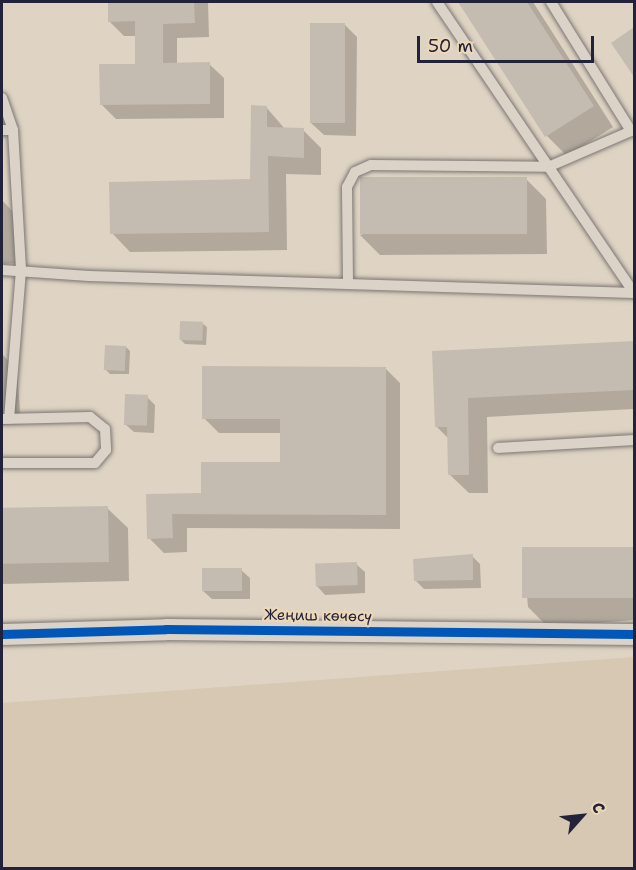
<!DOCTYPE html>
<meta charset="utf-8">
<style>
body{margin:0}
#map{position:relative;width:636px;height:870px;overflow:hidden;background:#dfd4c3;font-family:"Shantell Sans",sans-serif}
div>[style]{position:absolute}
.green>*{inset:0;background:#d6c8b2}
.shadow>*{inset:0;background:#0003}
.building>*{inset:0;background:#c5bcb1;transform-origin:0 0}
.roads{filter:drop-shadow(0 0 2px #7b7674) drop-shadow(0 0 2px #7b7674)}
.service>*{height:10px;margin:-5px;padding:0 5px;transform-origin:5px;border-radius:5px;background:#dbd3c7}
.minor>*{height:21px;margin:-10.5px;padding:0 10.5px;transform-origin:10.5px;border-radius:10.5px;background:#dbd3c7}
.cycleway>*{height:9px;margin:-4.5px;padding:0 4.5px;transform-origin:4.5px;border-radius:4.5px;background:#0057b8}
span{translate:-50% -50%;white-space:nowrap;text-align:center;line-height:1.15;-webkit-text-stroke:4.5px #ecd8b6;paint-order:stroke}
.street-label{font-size:15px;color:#22223b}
.frame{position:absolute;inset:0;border:3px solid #22223b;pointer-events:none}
.north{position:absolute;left:552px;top:786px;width:60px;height:60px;-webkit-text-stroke:4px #ecd8b6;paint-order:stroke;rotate:63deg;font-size:16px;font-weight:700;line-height:24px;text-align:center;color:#22223b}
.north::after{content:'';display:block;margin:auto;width:21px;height:27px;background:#22223b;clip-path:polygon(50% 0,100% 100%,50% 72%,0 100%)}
.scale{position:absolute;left:417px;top:36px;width:177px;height:27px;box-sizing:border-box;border:3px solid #22223b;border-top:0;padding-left:8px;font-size:18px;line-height:21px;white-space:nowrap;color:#22223b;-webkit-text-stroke:4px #ecd8b6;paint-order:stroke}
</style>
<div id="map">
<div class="green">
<div style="clip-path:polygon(634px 657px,634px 868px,2px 868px,2px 703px)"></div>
</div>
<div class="shadow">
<div style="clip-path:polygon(109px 2px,208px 2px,209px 37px,177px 38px,177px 64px,209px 64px,224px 78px,224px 118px,116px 119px,101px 104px,137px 65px,137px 36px,124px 36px,109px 21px)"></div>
<div style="clip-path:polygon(460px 2px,533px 2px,613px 127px,567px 156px,547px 136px)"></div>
<div style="clip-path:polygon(345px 25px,357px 37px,356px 136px,324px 135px,311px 123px)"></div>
<div style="clip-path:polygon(634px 29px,634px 74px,613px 44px)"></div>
<div style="clip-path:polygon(2px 94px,15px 124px,2px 130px)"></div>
<div style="clip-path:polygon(266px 107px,285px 129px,303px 130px,321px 148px,321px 175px,286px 174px,287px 250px,130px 252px,112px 233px,251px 181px)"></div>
<div style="clip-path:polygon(526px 179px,546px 199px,547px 254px,380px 255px,360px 235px)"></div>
<div style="clip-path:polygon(2px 200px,14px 213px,16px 263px,2px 264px)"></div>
<div style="clip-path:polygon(203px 324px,207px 327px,206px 345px,185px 344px,181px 340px)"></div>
<div style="clip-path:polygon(634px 342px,634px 409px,487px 417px,488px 493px,469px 493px,449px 474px,449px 439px,437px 427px,433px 352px)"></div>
<div style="clip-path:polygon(126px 347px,130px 351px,129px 374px,110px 374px,106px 370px)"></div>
<div style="clip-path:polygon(2px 354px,17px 370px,21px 424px,2px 425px)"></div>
<div style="clip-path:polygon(385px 368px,400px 383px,400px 529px,187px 528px,187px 552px,164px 553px,149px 538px,148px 496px,203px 494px,281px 464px,281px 433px,219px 433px,204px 418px)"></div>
<div style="clip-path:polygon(147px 397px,155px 405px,154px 433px,134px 432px,125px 424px)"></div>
<div style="clip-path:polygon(107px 508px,128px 528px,129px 581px,2px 584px,2px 510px)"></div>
<div style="clip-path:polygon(634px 548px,634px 620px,548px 627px,528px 607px,524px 558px)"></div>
<div style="clip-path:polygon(472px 556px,480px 564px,481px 588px,424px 589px,416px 581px)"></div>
<div style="clip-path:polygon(356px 564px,365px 572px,365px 593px,325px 595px,317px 586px)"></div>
<div style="clip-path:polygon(241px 570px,250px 578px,250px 599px,212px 599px,203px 591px)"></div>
</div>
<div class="building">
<div style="clip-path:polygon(108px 2px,194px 2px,195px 23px,163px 24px,163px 63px,210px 62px,210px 104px,100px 105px,99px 64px,135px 64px,135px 21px,108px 22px)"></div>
<div style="clip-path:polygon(458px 2px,527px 2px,594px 106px,545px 137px)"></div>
<div style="left:310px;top:23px;width:35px;height:100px"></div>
<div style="clip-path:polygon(634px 27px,634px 77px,611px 43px)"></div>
<div style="clip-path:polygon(251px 105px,267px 106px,267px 127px,304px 128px,304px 158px,268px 156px,269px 232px,110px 234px,109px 182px,250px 179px)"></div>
<div style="left:527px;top:177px;width:57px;height:167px;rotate:90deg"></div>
<div style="left:180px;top:321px;width:23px;height:19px;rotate:2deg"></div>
<div style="clip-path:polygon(634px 341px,634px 390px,468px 398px,469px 475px,448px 475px,447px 427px,435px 427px,432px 351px)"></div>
<div style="left:105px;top:345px;width:21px;height:25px;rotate:3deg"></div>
<div style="clip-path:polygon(202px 366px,386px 367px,386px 515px,172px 514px,173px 538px,147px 539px,146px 494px,201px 493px,201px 462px,280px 462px,280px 419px,202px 419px)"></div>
<div style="left:125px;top:394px;width:23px;height:31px;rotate:2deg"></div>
<div style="left:108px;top:506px;width:56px;height:106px;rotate:89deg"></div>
<div style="left:634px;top:547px;width:51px;height:112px;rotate:90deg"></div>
<div style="clip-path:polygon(473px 554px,473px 580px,414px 581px,413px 559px)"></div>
<div style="left:357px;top:562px;width:23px;height:42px;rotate:88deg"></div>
<div style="left:242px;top:568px;width:23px;height:40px;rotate:90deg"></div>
</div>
<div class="roads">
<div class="service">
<div style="left:437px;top:2px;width:351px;rotate:55.9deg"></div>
<div style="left:2px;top:98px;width:34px;rotate:71deg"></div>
<div style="left:2px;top:130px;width:11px"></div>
<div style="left:13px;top:130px;width:140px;rotate:86.7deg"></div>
<div style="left:21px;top:270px;width:149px;rotate:94.6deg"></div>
<div style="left:2px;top:270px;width:87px;rotate:3.9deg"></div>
<div style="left:89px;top:276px;width:545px;rotate:1.79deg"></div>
<div style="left:348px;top:284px;width:97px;rotate:-90.6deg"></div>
<div style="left:347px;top:187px;width:17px;rotate:-62deg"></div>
<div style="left:355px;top:172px;width:17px;rotate:-24deg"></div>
<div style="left:371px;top:165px;width:177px;rotate:0.6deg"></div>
<div style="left:548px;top:167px;width:90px;rotate:-23.4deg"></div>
<div style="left:631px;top:131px;width:152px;rotate:-121.8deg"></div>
<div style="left:2px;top:419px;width:88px;rotate:-1.3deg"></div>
<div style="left:90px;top:417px;width:19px;rotate:39deg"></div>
<div style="left:105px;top:429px;width:21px;rotate:87deg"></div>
<div style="left:106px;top:450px;width:17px;rotate:130deg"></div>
<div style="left:95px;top:463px;width:93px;rotate:180deg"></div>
<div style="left:498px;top:448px;width:136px;rotate:-3.4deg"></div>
</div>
<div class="minor">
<div style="left:2px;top:634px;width:164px;rotate:-1.7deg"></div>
<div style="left:166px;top:629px;width:468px;rotate:0.6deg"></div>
</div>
</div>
<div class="cycleway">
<div style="left:2px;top:634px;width:164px;rotate:-1.7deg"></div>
<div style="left:166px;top:629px;width:468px;rotate:0.6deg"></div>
</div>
<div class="street-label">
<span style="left:318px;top:616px;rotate:1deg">Жеңиш көчөсү</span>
</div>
<div class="frame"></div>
<div class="north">С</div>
<div class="scale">50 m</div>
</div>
